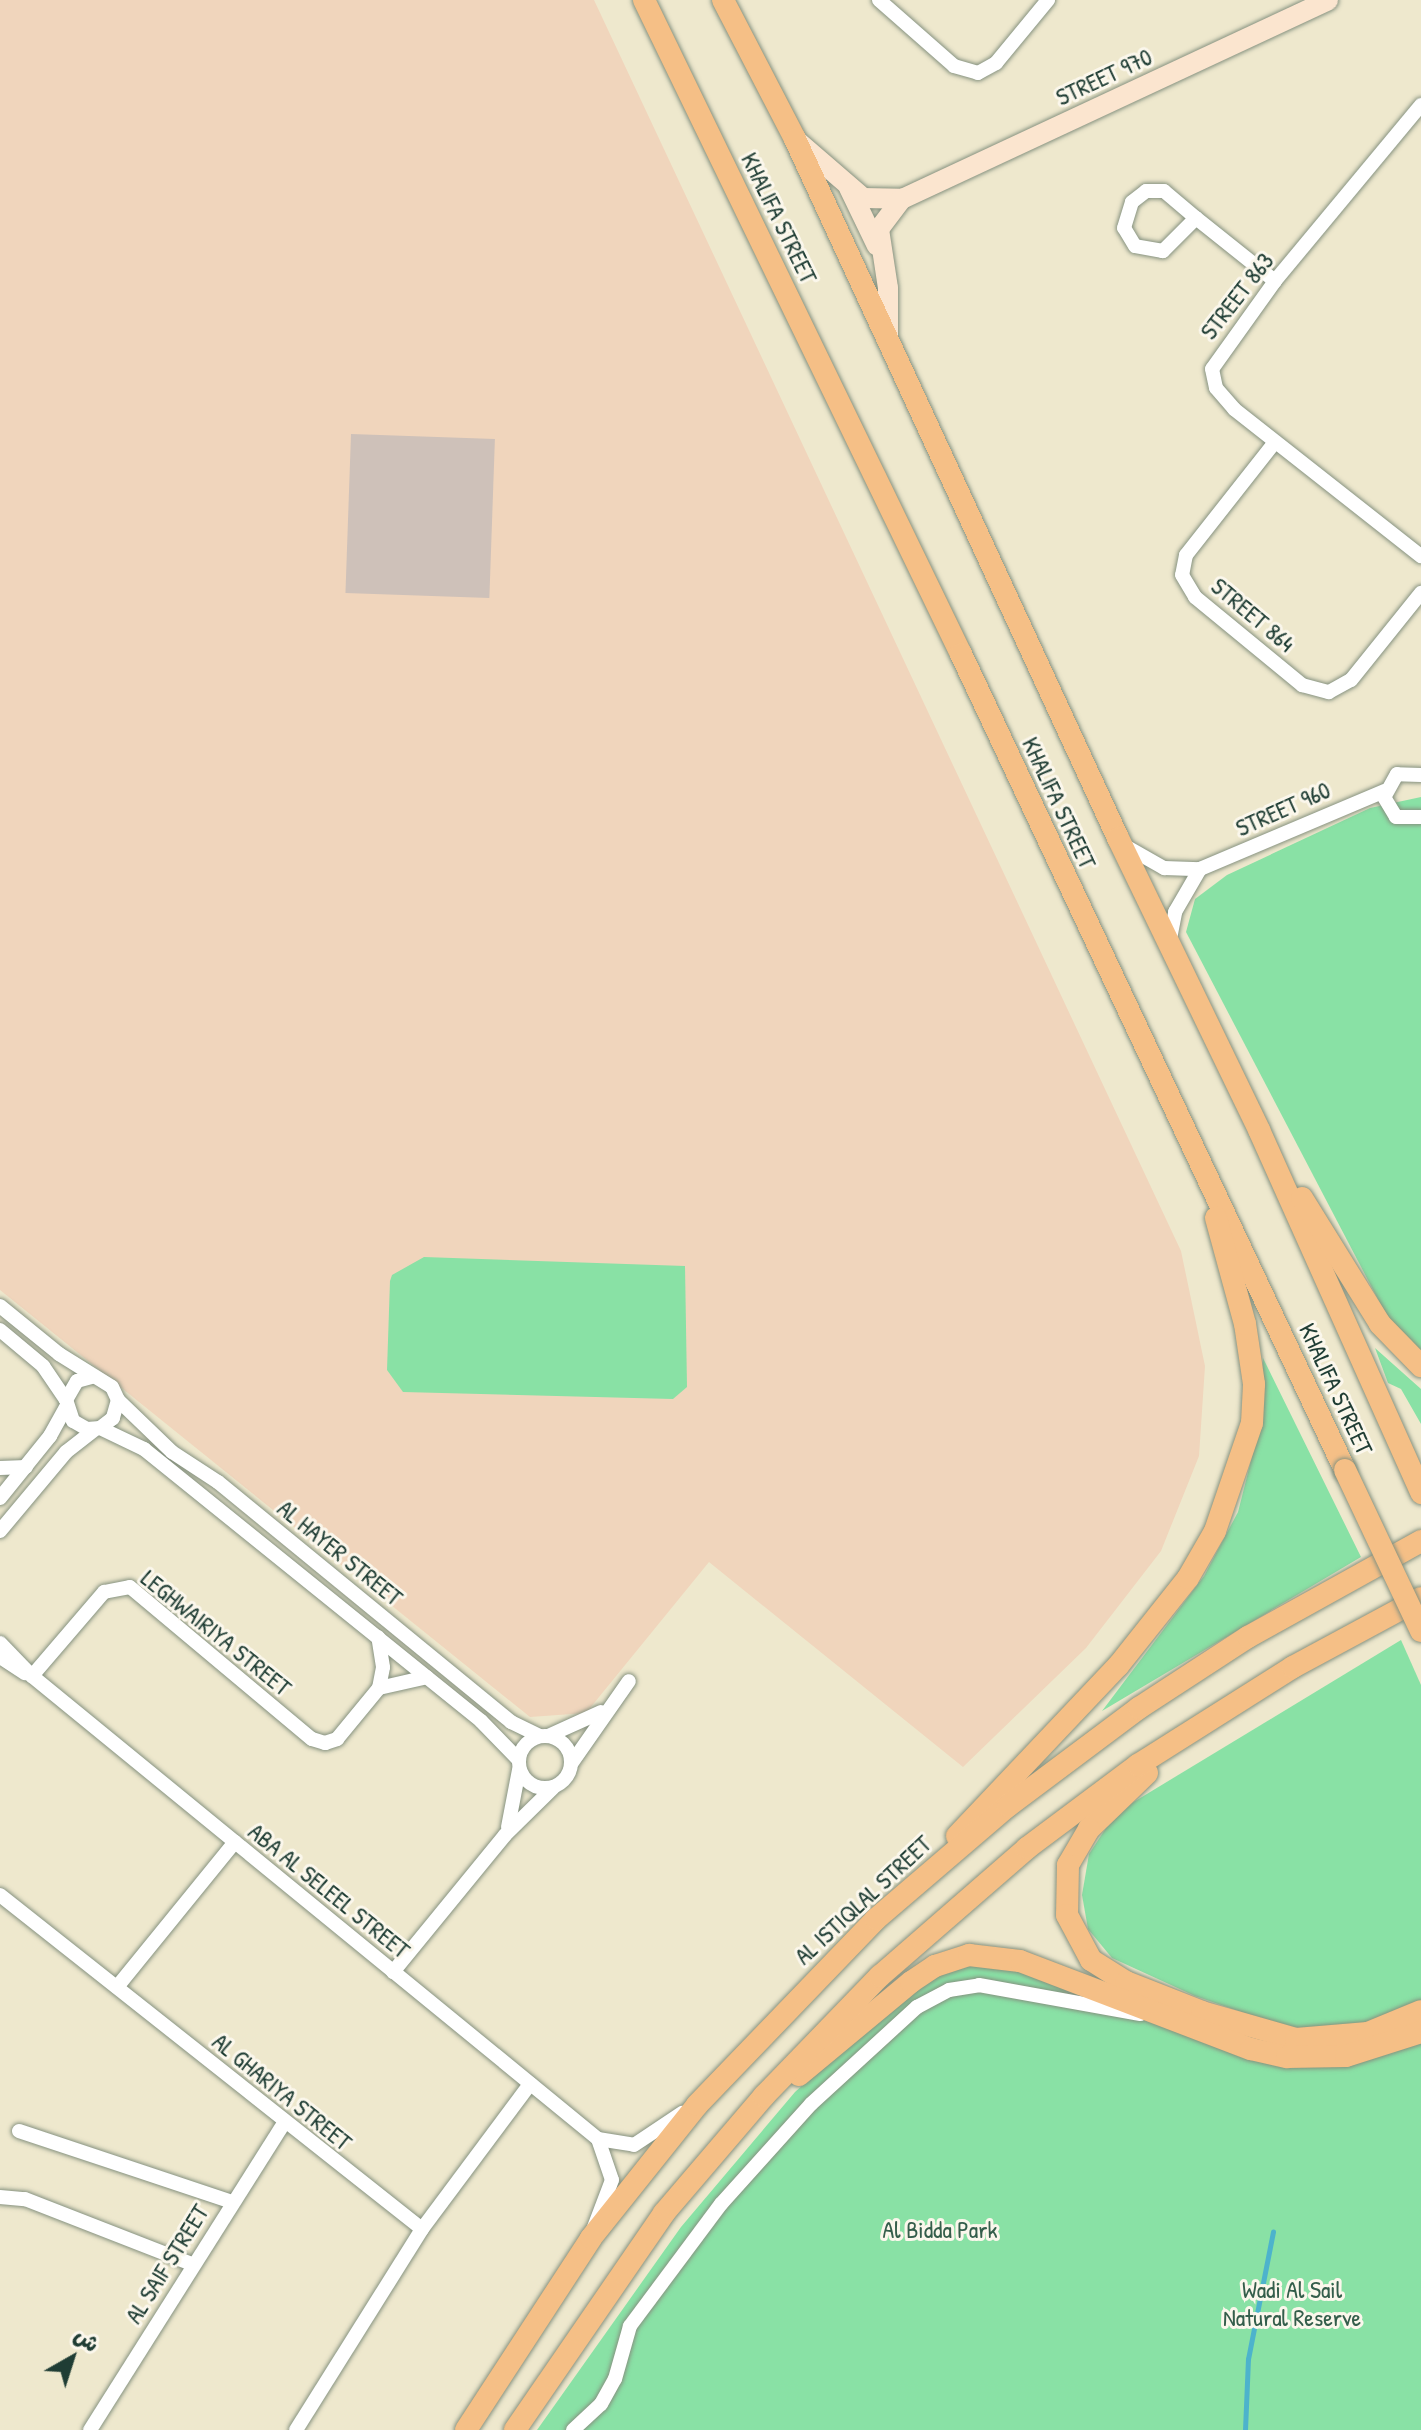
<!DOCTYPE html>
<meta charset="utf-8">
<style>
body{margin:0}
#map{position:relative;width:1421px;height:2430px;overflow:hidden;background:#eee8cd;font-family:"Patrick Hand","Playpen Sans Arabic",sans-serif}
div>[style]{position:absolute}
.built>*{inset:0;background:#f0d5bc}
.industrial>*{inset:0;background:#cec1b9;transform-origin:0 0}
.green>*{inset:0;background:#89e1a5}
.stream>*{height:5px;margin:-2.5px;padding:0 2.5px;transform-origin:2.5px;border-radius:2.5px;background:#4db3cc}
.roads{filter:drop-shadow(0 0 2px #869280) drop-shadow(0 0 2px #869280)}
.street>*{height:14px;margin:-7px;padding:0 7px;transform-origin:7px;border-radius:7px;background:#fff}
.street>.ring{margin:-7px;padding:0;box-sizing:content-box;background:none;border:14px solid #fff;border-radius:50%}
.secondary>*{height:20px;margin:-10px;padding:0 10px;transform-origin:10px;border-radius:10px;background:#fbe5cf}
.primary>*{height:22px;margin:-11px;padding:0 11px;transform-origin:11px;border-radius:11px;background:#f5bf86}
.bridges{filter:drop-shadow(0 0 2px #869280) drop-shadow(0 0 2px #869280)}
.primary-bridge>*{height:22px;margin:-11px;padding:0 11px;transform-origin:11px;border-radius:11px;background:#f5bf86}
span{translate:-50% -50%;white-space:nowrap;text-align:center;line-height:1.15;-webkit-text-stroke:6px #fbf7ec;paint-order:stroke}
.street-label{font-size:24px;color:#1f3d34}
.park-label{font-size:24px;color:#345e4b}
.north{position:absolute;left:32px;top:2318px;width:80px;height:80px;-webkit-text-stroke:6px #fbf7ec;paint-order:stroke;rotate:39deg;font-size:22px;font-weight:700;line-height:32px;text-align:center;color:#1f3d34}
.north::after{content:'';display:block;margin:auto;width:28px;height:36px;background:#1f3d34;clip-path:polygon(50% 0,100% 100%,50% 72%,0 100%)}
</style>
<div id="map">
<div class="built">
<div style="clip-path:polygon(0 0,594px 0,1181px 1251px,1205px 1366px,1199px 1456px,1161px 1551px,1086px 1648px,963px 1767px,709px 1562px,586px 1713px,530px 1717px,0 1290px)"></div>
</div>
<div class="industrial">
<div style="left:351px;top:434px;width:144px;height:159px;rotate:2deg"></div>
</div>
<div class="green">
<div style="clip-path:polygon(1421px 797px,1421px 1351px,1393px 1328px,1186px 932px,1195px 899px,1227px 875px,1370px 808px)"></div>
<div style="clip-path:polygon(424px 1257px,685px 1266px,687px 1387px,673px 1399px,403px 1392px,387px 1370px,390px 1281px,392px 1275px)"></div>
<div style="clip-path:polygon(1375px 1348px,1421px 1389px,1421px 1424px,1401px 1389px,1388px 1383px)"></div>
<div style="clip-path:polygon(1263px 1358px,1361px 1557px,1102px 1711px,1204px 1576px,1238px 1512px,1257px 1437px)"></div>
<div style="clip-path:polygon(1401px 1640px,1421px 1685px,1421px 2001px,1376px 2021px,1317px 2030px,1282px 2026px,1195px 1996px,1112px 1958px,1088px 1929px,1082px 1895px,1089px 1854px,1106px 1828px,1132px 1803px)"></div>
<div style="clip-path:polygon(990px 1960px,1227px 2047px,1421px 2039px,1421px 2430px,537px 2430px,681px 2227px,795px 2092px,922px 1978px)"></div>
</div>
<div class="stream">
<div style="left:1245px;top:2430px;width:71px;rotate:-87.6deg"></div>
<div style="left:1248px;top:2359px;width:130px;rotate:-78.9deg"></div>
</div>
<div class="roads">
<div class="street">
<div style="left:879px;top:0;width:100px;rotate:41.3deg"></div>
<div style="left:954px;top:66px;width:25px;rotate:16deg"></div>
<div style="left:978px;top:73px;width:21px;rotate:-29deg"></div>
<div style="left:996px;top:63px;width:82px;rotate:-50.5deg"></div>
<div style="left:1421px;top:105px;width:229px;rotate:129.7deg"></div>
<div style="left:1275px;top:281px;width:108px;rotate:125.6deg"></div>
<div style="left:1212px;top:369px;width:19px;rotate:78deg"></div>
<div style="left:1216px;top:388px;width:28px;rotate:49deg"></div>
<div style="left:1234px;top:409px;width:238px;rotate:38.2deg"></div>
<div style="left:1146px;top:191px;width:18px"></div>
<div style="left:1164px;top:191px;width:42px;rotate:40.2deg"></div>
<div style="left:1196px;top:218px;width:47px;rotate:135deg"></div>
<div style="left:1163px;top:251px;width:28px;rotate:-170deg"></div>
<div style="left:1135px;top:246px;width:21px;rotate:-121deg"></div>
<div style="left:1124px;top:228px;width:27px;rotate:-73deg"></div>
<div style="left:1132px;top:202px;width:18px;rotate:-38deg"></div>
<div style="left:1196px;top:218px;width:101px;rotate:38.6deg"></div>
<div style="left:1275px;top:442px;width:144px;rotate:128.2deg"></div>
<div style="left:1186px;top:555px;width:20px;rotate:101deg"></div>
<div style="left:1182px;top:575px;width:26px;rotate:59deg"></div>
<div style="left:1195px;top:597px;width:139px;rotate:39.4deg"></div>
<div style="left:1302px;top:685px;width:28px;rotate:15deg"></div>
<div style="left:1329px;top:692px;width:25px;rotate:-29deg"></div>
<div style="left:1351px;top:680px;width:112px;rotate:-51.2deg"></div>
<div style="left:1421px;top:775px;width:24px;rotate:-178deg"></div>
<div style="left:1397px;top:774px;width:26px;rotate:119deg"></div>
<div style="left:1384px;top:797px;width:23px;rotate:59deg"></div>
<div style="left:1396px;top:817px;width:25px"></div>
<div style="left:1127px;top:847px;width:43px;rotate:29.6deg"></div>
<div style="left:1164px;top:868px;width:36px;rotate:2deg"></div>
<div style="left:1200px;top:869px;width:201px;rotate:-22.9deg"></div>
<div style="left:1169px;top:944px;width:33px;rotate:-79deg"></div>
<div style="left:1175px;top:912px;width:50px;rotate:-59.8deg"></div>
<div style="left:0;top:1306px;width:76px;rotate:39.1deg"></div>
<div style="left:59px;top:1354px;width:62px;rotate:31.9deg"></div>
<div style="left:112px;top:1387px;width:14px;rotate:65deg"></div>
<div style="left:118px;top:1400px;width:19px;rotate:106deg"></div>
<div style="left:113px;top:1418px;width:16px;rotate:142deg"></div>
<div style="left:100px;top:1428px;width:13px;rotate:176deg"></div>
<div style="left:87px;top:1429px;width:16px;rotate:-150deg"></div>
<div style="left:73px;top:1421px;width:22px;rotate:-108deg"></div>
<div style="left:66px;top:1400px;width:22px;rotate:-60deg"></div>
<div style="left:77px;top:1381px;width:16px;rotate:-15deg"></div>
<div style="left:0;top:1330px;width:56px;rotate:39.9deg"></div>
<div style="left:43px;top:1366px;width:41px;rotate:55.9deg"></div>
<div style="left:118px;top:1400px;width:75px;rotate:43.9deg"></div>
<div style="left:172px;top:1452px;width:55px;rotate:33.1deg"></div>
<div style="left:218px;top:1482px;width:379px;rotate:39.3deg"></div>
<div style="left:511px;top:1722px;width:32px;rotate:26deg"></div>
<div style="left:100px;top:1428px;width:49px;rotate:25.5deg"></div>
<div style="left:144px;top:1449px;width:433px;rotate:38.9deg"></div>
<div style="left:481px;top:1721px;width:53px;rotate:45.8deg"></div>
<div style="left:0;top:1468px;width:26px;rotate:-2deg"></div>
<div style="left:0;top:1498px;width:80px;rotate:-51.1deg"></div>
<div style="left:50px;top:1436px;width:33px;rotate:-61deg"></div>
<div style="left:0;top:1531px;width:103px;rotate:-50.1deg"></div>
<div style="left:66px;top:1452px;width:37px;rotate:-38deg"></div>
<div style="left:0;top:1643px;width:46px;rotate:45.9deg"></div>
<div style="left:32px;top:1676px;width:731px;rotate:39.28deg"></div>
<div style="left:598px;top:2139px;width:43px;rotate:71.1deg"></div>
<div style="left:612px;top:2180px;width:53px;rotate:110.8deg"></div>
<div style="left:0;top:1657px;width:30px;rotate:33deg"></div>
<div style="left:32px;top:1676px;width:111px;rotate:-49.4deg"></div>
<div style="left:104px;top:1592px;width:26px;rotate:-11deg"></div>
<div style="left:130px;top:1587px;width:237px;rotate:39.9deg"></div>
<div style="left:312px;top:1739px;width:14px;rotate:17deg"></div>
<div style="left:325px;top:1743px;width:13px;rotate:-18deg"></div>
<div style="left:337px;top:1739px;width:66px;rotate:-50.5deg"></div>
<div style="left:379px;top:1688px;width:21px;rotate:-79deg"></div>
<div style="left:383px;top:1667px;width:30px;rotate:-99deg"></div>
<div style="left:379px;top:1688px;width:49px;rotate:-12.9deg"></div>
<div class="ring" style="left:519px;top:1736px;width:38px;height:38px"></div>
<div style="left:548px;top:1736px;width:58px;rotate:-24.4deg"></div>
<div style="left:571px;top:1764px;width:101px;rotate:-55.1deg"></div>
<div style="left:508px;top:1827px;width:58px;rotate:-79.1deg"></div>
<div style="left:0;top:1895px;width:538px;rotate:38.36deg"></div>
<div style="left:393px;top:1972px;width:177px;rotate:-50.7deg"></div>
<div style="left:505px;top:1835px;width:67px;rotate:-44.4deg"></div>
<div style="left:117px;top:1987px;width:187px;rotate:-50.9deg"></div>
<div style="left:19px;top:2131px;width:225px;rotate:18.4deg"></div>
<div style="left:598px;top:2139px;width:36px;rotate:9deg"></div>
<div style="left:634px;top:2145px;width:58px;rotate:-33.7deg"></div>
<div style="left:0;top:2197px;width:25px;rotate:5deg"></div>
<div style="left:25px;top:2199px;width:179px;rotate:21.3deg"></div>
<div style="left:90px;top:2430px;width:363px;rotate:-57.7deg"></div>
<div style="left:296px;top:2430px;width:237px;rotate:-57.9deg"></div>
<div style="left:422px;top:2229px;width:181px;rotate:-53.3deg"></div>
<div style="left:573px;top:2430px;width:38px;rotate:-43deg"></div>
<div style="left:601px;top:2404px;width:29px;rotate:-61deg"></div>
<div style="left:615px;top:2379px;width:55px;rotate:-74.2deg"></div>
<div style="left:630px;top:2326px;width:152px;rotate:-53.3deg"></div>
<div style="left:721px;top:2204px;width:135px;rotate:-48deg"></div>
<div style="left:811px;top:2104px;width:144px;rotate:-42.5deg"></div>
<div style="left:917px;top:2007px;width:36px;rotate:-28deg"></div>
<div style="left:949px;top:1990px;width:30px;rotate:-9deg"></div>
<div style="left:979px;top:1985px;width:164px;rotate:10.2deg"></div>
</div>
<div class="secondary">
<div style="left:795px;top:139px;width:90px;rotate:40.9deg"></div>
<div style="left:863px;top:198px;width:39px;rotate:1deg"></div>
<div style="left:902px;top:199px;width:470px;rotate:-25deg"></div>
<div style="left:849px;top:188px;width:64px;rotate:64.2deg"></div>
<div style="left:888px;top:337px;width:49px;rotate:-90deg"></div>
<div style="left:888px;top:288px;width:60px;rotate:-98.7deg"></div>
<div style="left:879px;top:229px;width:38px;rotate:-53deg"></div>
</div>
<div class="primary">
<div style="left:644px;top:0;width:727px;rotate:64.14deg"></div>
<div style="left:961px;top:654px;width:902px;rotate:64.8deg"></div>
<div style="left:723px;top:0;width:157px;rotate:62.6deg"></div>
<div style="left:795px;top:139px;width:770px;rotate:65.2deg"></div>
<div style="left:1118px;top:838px;width:324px;rotate:64.2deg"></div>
<div style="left:1259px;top:1130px;width:398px;rotate:65.9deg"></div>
<div style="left:1302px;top:1198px;width:148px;rotate:58.2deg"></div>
<div style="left:1380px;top:1324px;width:59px;rotate:45.7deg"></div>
<div style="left:1147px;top:1773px;width:81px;rotate:136deg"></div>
<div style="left:1089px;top:1829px;width:42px;rotate:120.3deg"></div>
<div style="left:1068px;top:1865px;width:50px;rotate:91.1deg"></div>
<div style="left:1067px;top:1915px;width:51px;rotate:61.9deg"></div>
<div style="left:1091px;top:1960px;width:41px;rotate:32.2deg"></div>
<div style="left:1126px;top:1982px;width:82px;rotate:21.5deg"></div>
<div style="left:1202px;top:2012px;width:98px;rotate:16deg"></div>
<div style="left:1296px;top:2039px;width:72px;rotate:-4.8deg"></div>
<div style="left:1368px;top:2033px;width:57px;rotate:-22.5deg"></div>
<div style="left:957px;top:1836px;width:234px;rotate:-46.6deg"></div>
<div style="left:1118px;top:1666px;width:112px;rotate:-51.5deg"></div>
<div style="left:1188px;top:1578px;width:54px;rotate:-60.1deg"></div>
<div style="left:1215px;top:1531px;width:114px;rotate:-71.1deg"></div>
<div style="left:1252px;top:1423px;width:39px;rotate:-87deg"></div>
<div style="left:1254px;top:1384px;width:61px;rotate:-98.5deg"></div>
<div style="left:1245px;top:1324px;width:110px;rotate:-105.3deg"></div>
<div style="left:799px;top:2075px;width:146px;rotate:-39.7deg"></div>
<div style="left:911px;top:1982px;width:29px;rotate:-34deg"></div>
<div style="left:935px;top:1966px;width:36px;rotate:-18deg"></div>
<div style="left:969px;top:1955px;width:51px;rotate:6.7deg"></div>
<div style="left:1020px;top:1961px;width:247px;rotate:20.9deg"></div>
<div style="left:1251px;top:2049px;width:37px;rotate:13deg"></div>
<div style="left:1287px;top:2057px;width:59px;rotate:-1deg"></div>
<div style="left:1346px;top:2056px;width:79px;rotate:-17.7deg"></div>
<div style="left:466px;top:2430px;width:229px;rotate:-56.9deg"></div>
<div style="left:591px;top:2238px;width:170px;rotate:-51.4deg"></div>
<div style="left:697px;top:2105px;width:258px;rotate:-46.1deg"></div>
<div style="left:876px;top:1919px;width:174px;rotate:-40.6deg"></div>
<div style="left:1008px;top:1806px;width:164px;rotate:-36.8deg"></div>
<div style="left:1139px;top:1708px;width:130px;rotate:-33.1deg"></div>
<div style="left:1248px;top:1637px;width:198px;rotate:-29deg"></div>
<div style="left:515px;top:2430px;width:263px;rotate:-55.5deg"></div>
<div style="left:664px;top:2213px;width:154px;rotate:-49.5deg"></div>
<div style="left:764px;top:2096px;width:167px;rotate:-46deg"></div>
<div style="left:880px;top:1976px;width:195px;rotate:-41deg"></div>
<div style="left:1027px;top:1848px;width:139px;rotate:-36.8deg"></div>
<div style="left:1138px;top:1765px;width:183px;rotate:-32.3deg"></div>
<div style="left:1293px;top:1667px;width:145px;rotate:-28.3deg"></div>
</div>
</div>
<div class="bridges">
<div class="primary-bridge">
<div style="left:1345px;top:1470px;width:178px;rotate:64.7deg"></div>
</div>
</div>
<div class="street-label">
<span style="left:1104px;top:77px;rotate:-25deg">STREET 970</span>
<span style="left:779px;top:218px;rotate:64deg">KHALIFA STREET</span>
<span style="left:1237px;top:296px;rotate:-52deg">STREET 863</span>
<span style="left:1253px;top:615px;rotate:40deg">STREET 864</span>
<span style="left:1059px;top:803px;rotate:65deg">KHALIFA STREET</span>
<span style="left:1283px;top:809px;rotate:-24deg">STREET 960</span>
<span style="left:1336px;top:1389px;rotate:65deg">KHALIFA STREET</span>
<span style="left:340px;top:1553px;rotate:39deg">AL HAYER STREET</span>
<span style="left:216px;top:1633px;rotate:39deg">LEGHWAIRIYA STREET</span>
<span style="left:329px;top:1891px;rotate:39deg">ABA AL SELEEL STREET</span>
<span style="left:863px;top:1900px;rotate:-43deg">AL ISTIQLAL STREET</span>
<span style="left:282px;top:2092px;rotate:39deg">AL GHARIYA STREET</span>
<span style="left:167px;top:2264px;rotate:-58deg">AL SAIF STREET</span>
</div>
<div class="park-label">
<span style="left:940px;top:2230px">Al Bidda Park</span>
<span style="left:1292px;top:2304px">Wadi Al Sail<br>Natural Reserve</span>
</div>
<div class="north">ش</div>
</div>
